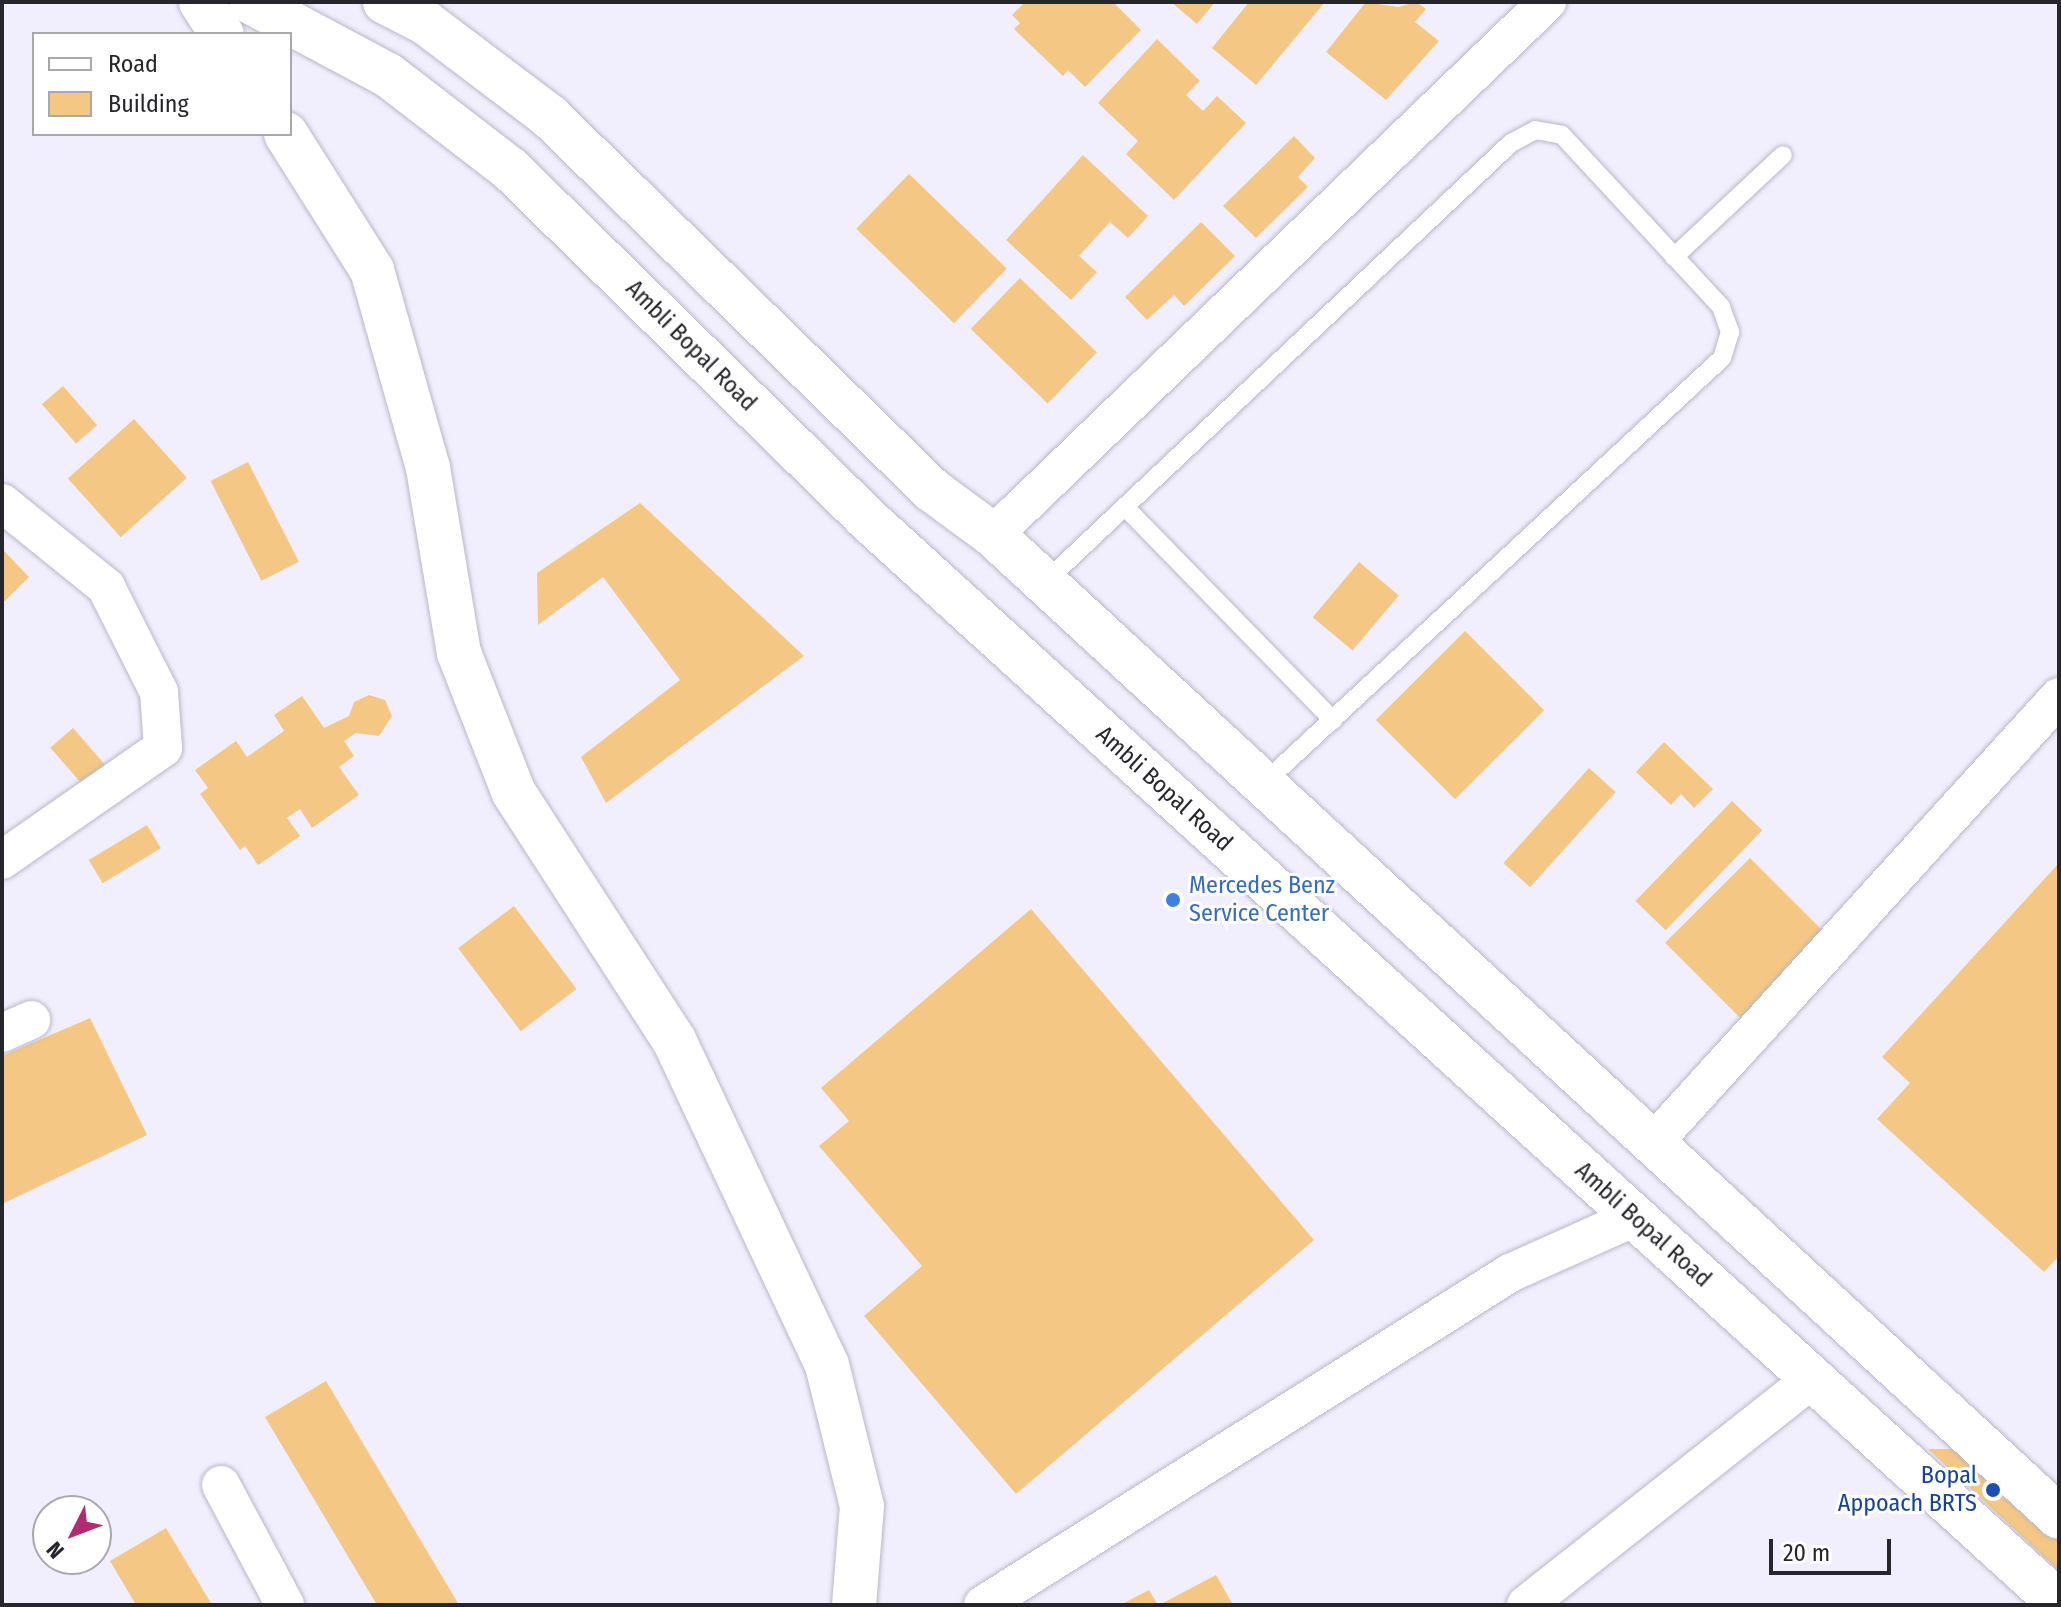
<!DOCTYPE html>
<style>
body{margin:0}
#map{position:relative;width:2061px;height:1607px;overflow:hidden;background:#f1effe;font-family:"Fira Sans Condensed",sans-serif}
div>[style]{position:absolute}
.building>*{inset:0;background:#f5c784;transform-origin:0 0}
.roads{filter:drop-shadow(0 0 2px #b8b6c7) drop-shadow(0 0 2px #b8b6c7)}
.service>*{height:18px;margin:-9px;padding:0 9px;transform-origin:9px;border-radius:9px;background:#fff}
.minor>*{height:38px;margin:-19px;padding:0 19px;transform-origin:19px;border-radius:19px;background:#fff}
.tertiary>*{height:44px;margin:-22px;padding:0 22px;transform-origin:22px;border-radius:22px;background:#fff}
.dots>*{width:22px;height:22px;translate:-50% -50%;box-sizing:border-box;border:4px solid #fff;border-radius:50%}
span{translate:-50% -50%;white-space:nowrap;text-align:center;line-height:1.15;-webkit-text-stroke:6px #fff;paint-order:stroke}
.street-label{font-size:24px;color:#27262d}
.shop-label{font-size:24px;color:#366cbe}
.left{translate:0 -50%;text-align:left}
.transit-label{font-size:24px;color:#164399}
.right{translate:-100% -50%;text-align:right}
.frame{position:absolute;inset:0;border:4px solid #27262d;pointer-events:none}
.legend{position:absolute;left:32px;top:32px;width:260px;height:104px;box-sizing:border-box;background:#fff;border:2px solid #a9a8ab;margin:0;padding:10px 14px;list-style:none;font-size:24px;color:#27262d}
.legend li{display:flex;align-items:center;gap:16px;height:40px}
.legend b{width:40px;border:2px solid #a9a8ab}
.north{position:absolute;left:32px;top:1495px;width:80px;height:80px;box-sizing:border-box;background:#fff;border:2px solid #a9a8ab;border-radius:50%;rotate:228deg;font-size:22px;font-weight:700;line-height:32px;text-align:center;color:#27262d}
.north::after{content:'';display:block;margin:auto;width:28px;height:36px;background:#b02b72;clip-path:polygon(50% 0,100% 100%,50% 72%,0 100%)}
.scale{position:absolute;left:1769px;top:1539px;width:122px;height:36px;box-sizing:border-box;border:4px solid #27262d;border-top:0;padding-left:10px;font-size:24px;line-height:28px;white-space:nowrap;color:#27262d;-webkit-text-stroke:6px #fff;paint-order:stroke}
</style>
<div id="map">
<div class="building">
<div style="clip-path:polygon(1025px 2px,1113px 2px,1141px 30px,1085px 87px,1068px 70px,1063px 76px,1014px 29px,1020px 23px,1012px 15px)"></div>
<div style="clip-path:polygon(1171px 2px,1215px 2px,1197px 24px)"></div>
<div style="clip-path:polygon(1249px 2px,1325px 2px,1256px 85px,1212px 48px)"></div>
<div style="clip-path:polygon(1366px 2px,1398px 7px,1416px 2px,1426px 9px,1415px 22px,1439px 41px,1386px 100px,1326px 52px)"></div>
<div style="clip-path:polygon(1157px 39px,1200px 81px,1186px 95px,1203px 111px,1217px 96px,1246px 123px,1174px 200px,1126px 154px,1138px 141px,1098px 103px)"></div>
<div style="clip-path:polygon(1294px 136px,1315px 158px,1298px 177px,1308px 187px,1256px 238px,1223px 206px)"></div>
<div style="clip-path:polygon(1083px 155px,1148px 216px,1128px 238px,1110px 222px,1079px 256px,1097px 272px,1071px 300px,1006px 240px)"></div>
<div style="left:909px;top:174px;width:136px;height:76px;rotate:44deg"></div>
<div style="clip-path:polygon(1201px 222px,1235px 256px,1184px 306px,1174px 295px,1147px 320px,1125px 297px)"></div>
<div style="left:1020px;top:278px;width:107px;height:71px;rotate:44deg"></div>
<div style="left:63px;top:386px;width:52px;height:28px;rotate:49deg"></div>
<div style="left:134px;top:419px;width:79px;height:89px;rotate:48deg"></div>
<div style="left:248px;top:462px;width:112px;height:42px;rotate:63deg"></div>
<div style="clip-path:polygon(640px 503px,804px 656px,606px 803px,581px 757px,680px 680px,603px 577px,538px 625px,537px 573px)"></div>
<div style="clip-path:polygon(4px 551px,29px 577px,2px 604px,2px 553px)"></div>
<div style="left:1359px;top:562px;width:52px;height:72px;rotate:40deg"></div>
<div style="left:1465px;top:631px;width:112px;height:126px;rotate:45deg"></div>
<div style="clip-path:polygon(369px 695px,385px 700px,392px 716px,379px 736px,356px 733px,344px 741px,354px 756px,339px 767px,359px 795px,312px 828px,300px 809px,287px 818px,300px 836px,258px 865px,245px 846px,240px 850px,200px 794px,208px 788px,195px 770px,236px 741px,247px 757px,284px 731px,274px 715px,302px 696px,324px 728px,349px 716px,354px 702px)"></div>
<div style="left:73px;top:728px;width:61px;height:30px;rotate:49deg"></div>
<div style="clip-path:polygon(1664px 742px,1713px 789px,1694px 808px,1681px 794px,1671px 805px,1636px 772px)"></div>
<div style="left:1589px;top:768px;width:36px;height:128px;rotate:42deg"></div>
<div style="left:1732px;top:801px;width:42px;height:139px;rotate:44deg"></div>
<div style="left:147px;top:825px;width:27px;height:68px;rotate:59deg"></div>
<div style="left:1750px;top:858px;width:108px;height:120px;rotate:45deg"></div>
<div style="clip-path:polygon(2059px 863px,2059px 1256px,2044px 1272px,1877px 1119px,1910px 1083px,1882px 1057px)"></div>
<div style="left:514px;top:906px;width:104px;height:70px;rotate:53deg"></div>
<div style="clip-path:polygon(1031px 909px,1314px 1240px,1016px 1494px,864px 1316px,922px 1266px,819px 1146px,849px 1121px,821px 1088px)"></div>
<div style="clip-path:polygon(90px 1018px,147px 1135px,2px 1204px,2px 1056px)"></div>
<div style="clip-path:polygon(326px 1381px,459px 1605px,377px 1605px,265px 1417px)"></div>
<div style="clip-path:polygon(1928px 1449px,1969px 1449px,2059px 1531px,2059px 1571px)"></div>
<div style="clip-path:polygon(166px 1528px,212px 1605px,136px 1605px,110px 1561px)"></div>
<div style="clip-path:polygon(1216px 1575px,1233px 1605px,1159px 1605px)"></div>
<div style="clip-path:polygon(1149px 1590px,1158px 1605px,1120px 1605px)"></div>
</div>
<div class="roads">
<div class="service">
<div style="left:1674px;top:257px;width:149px;rotate:-43.1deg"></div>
<div style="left:1125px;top:507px;width:298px;rotate:45.7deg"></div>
<div style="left:1045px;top:582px;width:640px;rotate:-43.29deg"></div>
<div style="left:1511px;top:143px;width:27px;rotate:-28deg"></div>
<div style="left:1535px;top:130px;width:27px;rotate:10deg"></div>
<div style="left:1562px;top:135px;width:234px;rotate:47.2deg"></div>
<div style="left:1721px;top:307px;width:27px;rotate:70deg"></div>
<div style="left:1730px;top:332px;width:27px;rotate:107deg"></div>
<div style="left:1722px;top:358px;width:626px;rotate:137.14deg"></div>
</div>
<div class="minor">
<div style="left:2px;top:503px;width:134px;rotate:38.9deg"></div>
<div style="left:106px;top:587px;width:118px;rotate:63.2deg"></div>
<div style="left:159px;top:692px;width:56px;rotate:85.9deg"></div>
<div style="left:163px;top:748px;width:196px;rotate:145.2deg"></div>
<div style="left:993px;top:535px;width:769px;rotate:-43.89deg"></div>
<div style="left:2px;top:1033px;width:32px;rotate:-24deg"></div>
<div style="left:1653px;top:1143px;width:603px;rotate:-47.69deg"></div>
<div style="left:221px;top:1485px;width:136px;rotate:61.9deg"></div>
<div style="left:983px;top:1605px;width:623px;rotate:-32.21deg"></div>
<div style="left:1510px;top:1273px;width:137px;rotate:-24.1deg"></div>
<div style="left:1526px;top:1605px;width:365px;rotate:-38.3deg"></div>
</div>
<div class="tertiary">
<div style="left:201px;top:2px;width:38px;rotate:57deg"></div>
<div style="left:251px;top:2px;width:155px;rotate:28.1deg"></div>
<div style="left:388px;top:75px;width:154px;rotate:37.6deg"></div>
<div style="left:510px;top:169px;width:496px;rotate:44.4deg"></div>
<div style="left:864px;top:516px;width:1615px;rotate:42.29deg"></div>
<div style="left:385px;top:2px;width:46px;rotate:27.1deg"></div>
<div style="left:426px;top:23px;width:154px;rotate:37.1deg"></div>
<div style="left:549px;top:116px;width:535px;rotate:44.32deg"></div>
<div style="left:932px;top:490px;width:76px;rotate:36.4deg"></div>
<div style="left:993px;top:535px;width:1449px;rotate:42.65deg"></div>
<div style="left:286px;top:134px;width:161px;rotate:57.7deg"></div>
<div style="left:372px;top:270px;width:206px;rotate:74.2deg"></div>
<div style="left:428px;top:468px;width:188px;rotate:80.5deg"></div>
<div style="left:459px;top:653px;width:150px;rotate:68.6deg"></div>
<div style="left:514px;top:793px;width:294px;rotate:57.1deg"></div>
<div style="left:674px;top:1040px;width:359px;rotate:64.8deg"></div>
<div style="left:827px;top:1365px;width:145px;rotate:76.1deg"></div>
<div style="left:862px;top:1506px;width:99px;rotate:94.6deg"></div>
</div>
</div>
<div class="dots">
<div style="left:1173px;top:900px;background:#3f7fe0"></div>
<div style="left:1993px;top:1490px;background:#1a4fb4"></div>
</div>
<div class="street-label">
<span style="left:691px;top:346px;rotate:45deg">Ambli Bopal Road</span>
<span style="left:1164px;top:789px;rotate:42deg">Ambli Bopal Road</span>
<span style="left:1643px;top:1225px;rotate:42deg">Ambli Bopal Road</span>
</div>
<div class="shop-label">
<span class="left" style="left:1189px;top:900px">Mercedes Benz<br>Service Center</span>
</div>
<div class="transit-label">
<span class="right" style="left:1977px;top:1490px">Bopal<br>Appoach BRTS</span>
</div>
<div class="frame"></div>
<ul class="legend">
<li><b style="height:10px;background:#fff"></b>Road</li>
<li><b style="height:22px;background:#f5c784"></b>Building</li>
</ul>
<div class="north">N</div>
<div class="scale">20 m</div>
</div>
